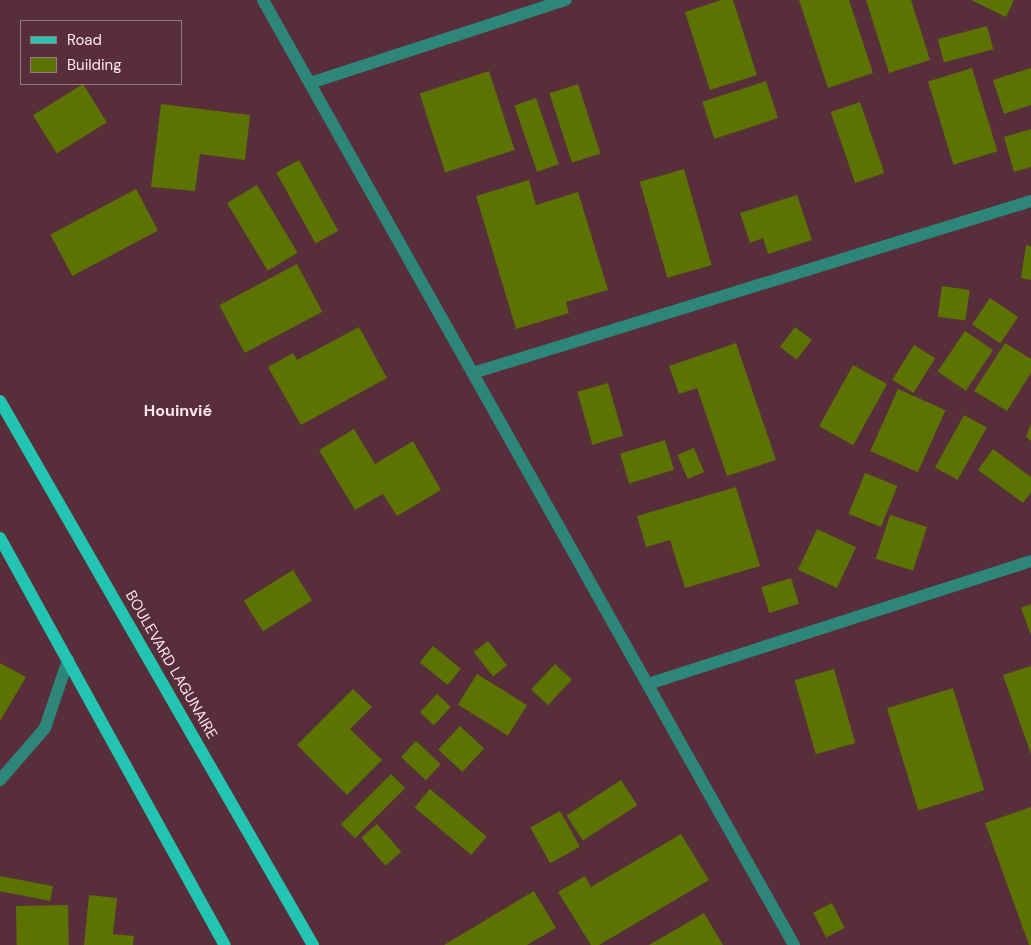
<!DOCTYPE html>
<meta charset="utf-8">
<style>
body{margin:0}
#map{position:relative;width:1031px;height:945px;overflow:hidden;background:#582e3a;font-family:"DM Sans",sans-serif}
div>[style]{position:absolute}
.building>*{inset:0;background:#5c7301;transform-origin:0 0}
.minor>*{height:12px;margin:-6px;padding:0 6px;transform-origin:6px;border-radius:6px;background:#2e8579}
.major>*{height:12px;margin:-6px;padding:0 6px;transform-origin:6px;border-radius:6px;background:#23c4b2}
span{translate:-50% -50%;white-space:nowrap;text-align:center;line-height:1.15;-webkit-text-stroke:4px #582e3a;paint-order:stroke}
.street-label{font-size:15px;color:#fee8ed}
.neighbourhood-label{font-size:16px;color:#fee8ed;font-weight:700}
.legend{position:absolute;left:20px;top:20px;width:162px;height:65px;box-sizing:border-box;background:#582e3a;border:1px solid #9a7882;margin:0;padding:6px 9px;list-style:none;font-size:15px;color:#fee8ed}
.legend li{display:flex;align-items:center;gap:10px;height:25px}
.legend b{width:25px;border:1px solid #9a7882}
</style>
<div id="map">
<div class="building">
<div style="clip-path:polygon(721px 0,733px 0,757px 75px,710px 90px,685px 12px)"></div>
<div style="clip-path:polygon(799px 0,849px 0,873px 73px,828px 88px)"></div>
<div style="clip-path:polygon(866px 0,911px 0,930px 60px,889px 73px)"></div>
<div style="clip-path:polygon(971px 0,1014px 0,1006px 17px)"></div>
<div style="left:987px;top:26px;width:24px;height:51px;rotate:75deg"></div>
<div style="left:972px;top:68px;width:87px;height:46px;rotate:73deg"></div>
<div style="clip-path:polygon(1031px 68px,1031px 105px,1004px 114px,993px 80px)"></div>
<div style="left:489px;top:71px;width:83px;height:73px;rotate:72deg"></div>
<div style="left:766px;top:81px;width:39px;height:67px;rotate:72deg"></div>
<div style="left:83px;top:84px;width:45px;height:59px;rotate:58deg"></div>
<div style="left:578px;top:84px;width:73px;height:30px;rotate:72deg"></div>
<div style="left:536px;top:98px;width:70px;height:23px;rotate:71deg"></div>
<div style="left:860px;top:102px;width:75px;height:31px;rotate:71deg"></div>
<div style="clip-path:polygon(161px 104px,250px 115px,245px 160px,200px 154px,195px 191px,151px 187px)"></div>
<div style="clip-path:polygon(1031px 129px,1031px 167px,1014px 172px,1004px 137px)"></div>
<div style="left:299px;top:160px;width:81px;height:26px;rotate:61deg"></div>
<div style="left:684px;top:169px;width:100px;height:46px;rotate:74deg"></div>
<div style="clip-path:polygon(529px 180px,536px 205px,578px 192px,608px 290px,566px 302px,569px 313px,516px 329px,476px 196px)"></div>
<div style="left:257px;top:185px;width:79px;height:35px;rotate:59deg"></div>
<div style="left:136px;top:189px;width:47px;height:97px;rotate:62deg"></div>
<div style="clip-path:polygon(797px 195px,812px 240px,768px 254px,763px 238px,750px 243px,740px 213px)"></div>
<div style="clip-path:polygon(1026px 245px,1031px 246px,1031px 280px,1021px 278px)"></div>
<div style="left:297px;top:264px;width:54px;height:88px;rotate:62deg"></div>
<div style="left:942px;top:286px;width:28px;height:31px;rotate:8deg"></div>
<div style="left:990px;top:298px;width:34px;height:32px;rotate:34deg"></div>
<div style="clip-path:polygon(359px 327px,387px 378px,301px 425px,268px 367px,293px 353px,297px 360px)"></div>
<div style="left:795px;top:327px;width:21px;height:25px;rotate:37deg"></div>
<div style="left:965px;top:331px;width:34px;height:49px;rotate:34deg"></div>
<div style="clip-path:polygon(736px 343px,776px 460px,727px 476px,697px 388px,679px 394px,669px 366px)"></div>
<div style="clip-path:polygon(1005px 343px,1031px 359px,1031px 373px,1007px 411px,974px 391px)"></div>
<div style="left:914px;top:345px;width:25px;height:41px;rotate:32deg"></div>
<div style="left:853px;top:365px;width:39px;height:70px;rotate:29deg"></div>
<div style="left:608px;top:383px;width:55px;height:32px;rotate:74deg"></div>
<div style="left:898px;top:389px;width:52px;height:68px;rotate:24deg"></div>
<div style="left:964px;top:415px;width:26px;height:60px;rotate:29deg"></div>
<div style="clip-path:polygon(1031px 423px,1031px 441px,1026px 437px)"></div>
<div style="clip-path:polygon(354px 429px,375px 464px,413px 441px,441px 490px,397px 516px,383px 494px,355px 510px,319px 450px)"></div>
<div style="left:665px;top:440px;width:31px;height:47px;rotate:73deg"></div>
<div style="left:694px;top:448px;width:26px;height:18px;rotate:67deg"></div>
<div style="clip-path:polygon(993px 449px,1031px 477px,1031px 492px,1023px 503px,978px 470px)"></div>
<div style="left:865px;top:473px;width:35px;height:44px;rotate:22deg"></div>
<div style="clip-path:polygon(736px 487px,760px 566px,685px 588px,670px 540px,646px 547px,637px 516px)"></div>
<div style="left:890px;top:515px;width:39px;height:46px;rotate:18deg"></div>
<div style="left:817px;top:529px;width:43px;height:45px;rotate:25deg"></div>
<div style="left:293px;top:570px;width:36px;height:58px;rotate:58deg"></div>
<div style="left:791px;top:578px;width:27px;height:31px;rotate:73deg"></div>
<div style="clip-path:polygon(1031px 604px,1031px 635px,1021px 608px)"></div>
<div style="left:488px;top:641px;width:31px;height:18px;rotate:52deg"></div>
<div style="left:433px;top:646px;width:36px;height:21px;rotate:39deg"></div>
<div style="clip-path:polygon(0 663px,26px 677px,0 721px)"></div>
<div style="left:555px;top:664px;width:23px;height:35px;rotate:43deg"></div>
<div style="clip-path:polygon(1031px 666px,1031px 754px,1003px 675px)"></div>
<div style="left:834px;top:669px;width:77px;height:41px;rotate:74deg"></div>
<div style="left:477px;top:674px;width:59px;height:36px;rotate:32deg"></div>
<div style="left:953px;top:688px;width:107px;height:69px;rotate:73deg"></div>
<div style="clip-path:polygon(353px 689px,372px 707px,350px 729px,382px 760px,347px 795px,297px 745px)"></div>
<div style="left:437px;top:694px;width:19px;height:25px;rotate:43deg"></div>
<div style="left:460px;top:726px;width:33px;height:32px;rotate:43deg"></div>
<div style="left:416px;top:741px;width:34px;height:22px;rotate:43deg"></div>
<div style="left:391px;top:774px;width:20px;height:71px;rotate:45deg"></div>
<div style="left:621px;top:780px;width:30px;height:65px;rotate:57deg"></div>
<div style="left:430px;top:789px;width:74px;height:24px;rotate:40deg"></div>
<div style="clip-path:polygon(1031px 807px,1031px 945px,1029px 945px,985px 823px)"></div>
<div style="left:560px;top:811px;width:41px;height:34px;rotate:61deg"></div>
<div style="left:377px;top:824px;width:37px;height:21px;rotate:49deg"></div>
<div style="clip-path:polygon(681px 834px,709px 880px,599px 945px,591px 945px,558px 892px,585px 876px,591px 887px)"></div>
<div style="left:0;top:876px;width:54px;height:15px;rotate:11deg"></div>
<div style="clip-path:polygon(534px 891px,556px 928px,527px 945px,444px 945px)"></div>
<div style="clip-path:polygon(89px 895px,117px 898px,113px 934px,134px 936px,133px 945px,84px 945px)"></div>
<div style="left:832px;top:903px;width:28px;height:21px;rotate:63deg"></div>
<div style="left:68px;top:905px;width:40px;height:52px;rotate:89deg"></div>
<div style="clip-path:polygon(704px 913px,723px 945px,649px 945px)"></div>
</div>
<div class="minor">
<div style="left:263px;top:0;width:1084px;rotate:60.67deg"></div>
<div style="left:310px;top:83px;width:269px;rotate:-18deg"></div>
<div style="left:473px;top:373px;width:584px;rotate:-17.13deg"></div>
<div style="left:648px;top:684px;width:402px;rotate:-17.8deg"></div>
<div style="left:0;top:780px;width:69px;rotate:-49.1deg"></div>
<div style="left:45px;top:728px;width:72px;rotate:-71.3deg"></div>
</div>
<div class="major">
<div style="left:0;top:401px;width:628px;rotate:60.09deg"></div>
<div style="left:0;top:538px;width:465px;rotate:61.1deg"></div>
</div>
<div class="street-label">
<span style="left:171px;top:665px;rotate:60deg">BOULEVARD LAGUNAIRE</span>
</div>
<div class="neighbourhood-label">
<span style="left:178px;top:411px">Houinvié</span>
</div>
<ul class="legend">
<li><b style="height:6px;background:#23c4b2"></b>Road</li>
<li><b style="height:14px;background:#5c7301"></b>Building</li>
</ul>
</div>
